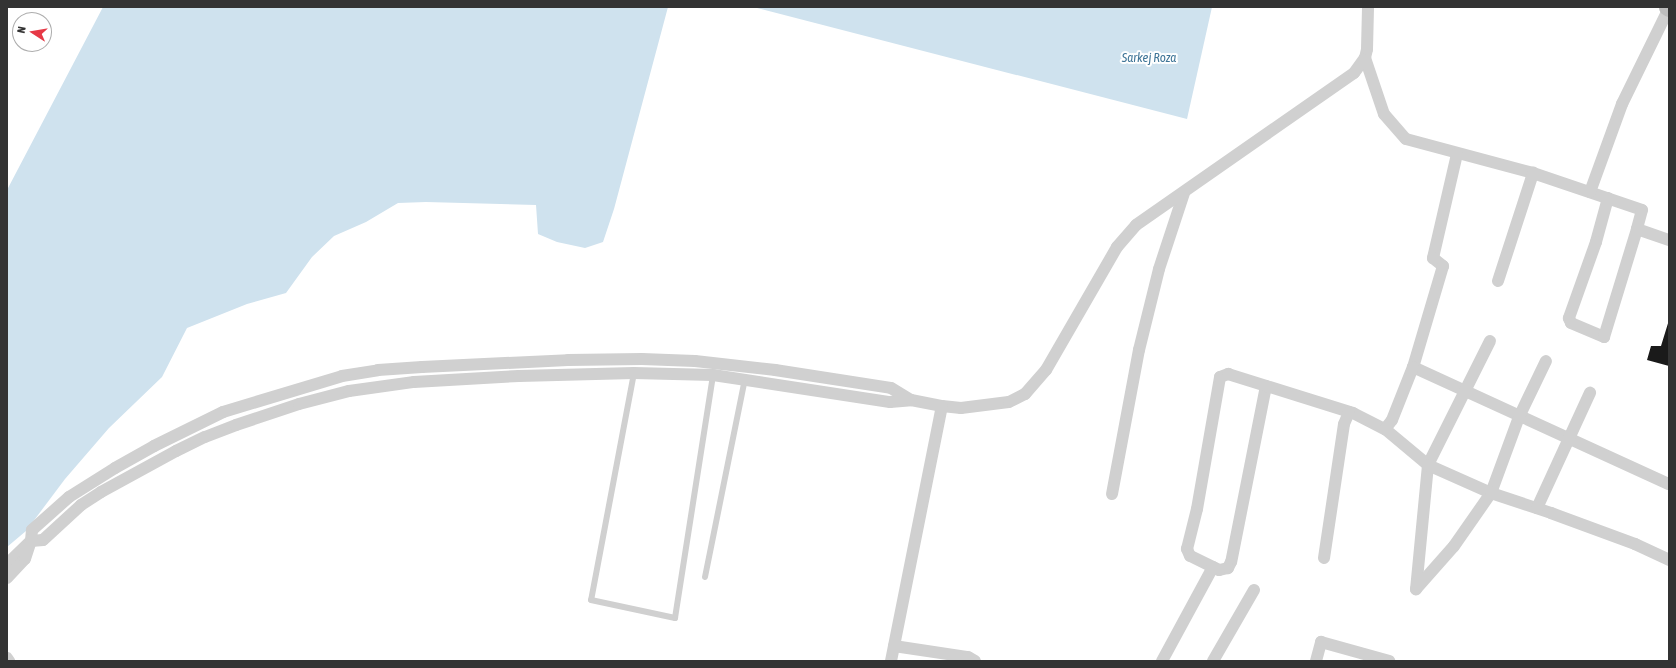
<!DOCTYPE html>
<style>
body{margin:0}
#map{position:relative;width:1676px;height:668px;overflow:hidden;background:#fff;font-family:"Asap Condensed",sans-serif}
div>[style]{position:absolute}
.water>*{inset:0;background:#cfe2ee}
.building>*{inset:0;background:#1a1a1a}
.lane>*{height:6px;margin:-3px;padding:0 3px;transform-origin:3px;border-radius:3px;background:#d0d0d0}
.street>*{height:12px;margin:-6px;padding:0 6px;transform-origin:6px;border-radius:6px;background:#d0d0d0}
.secondary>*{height:17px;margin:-8.5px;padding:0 8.5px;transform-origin:8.5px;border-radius:8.5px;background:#bdbdbd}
span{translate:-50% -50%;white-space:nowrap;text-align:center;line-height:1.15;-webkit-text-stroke:4px #fff;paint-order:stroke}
.water-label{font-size:13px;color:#3f7597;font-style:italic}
.frame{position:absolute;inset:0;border:8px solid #333;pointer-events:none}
.north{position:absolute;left:12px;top:12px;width:40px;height:40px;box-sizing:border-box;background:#fff;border:1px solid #adadad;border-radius:50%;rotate:282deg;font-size:11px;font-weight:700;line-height:16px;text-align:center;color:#333}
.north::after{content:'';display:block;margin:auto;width:14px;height:18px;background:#e63946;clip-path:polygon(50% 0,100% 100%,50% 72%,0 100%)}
</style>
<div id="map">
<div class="water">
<div style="clip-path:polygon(103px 7px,668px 7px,614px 209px,603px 242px,585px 248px,557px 242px,538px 234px,536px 205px,426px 202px,398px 203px,366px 222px,334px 236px,312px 257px,286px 293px,247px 304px,187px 328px,162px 377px,109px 428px,65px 479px,26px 531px,7px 547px,7px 190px)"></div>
<div style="clip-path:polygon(753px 7px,1212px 7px,1187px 119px)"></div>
</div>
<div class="building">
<div style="clip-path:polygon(1669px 320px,1669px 366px,1647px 360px,1651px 346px,1661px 346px)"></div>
</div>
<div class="lane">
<div style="left:634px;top:373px;width:231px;rotate:100.7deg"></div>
<div style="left:591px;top:600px;width:86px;rotate:12.1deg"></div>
<div style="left:675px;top:618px;width:247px;rotate:-81.1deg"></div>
<div style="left:705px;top:577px;width:202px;rotate:-78.6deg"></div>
</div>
<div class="street">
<div style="left:1365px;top:58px;width:59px;rotate:71.3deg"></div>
<div style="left:1384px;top:114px;width:33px;rotate:49deg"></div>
<div style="left:1406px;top:139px;width:131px;rotate:15deg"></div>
<div style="left:1533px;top:173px;width:115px;rotate:18.7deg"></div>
<div style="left:1642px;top:210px;width:20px;rotate:105deg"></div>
<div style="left:1637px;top:229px;width:34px;rotate:19deg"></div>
<div style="left:1457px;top:154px;width:107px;rotate:103deg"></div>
<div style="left:1433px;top:258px;width:13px;rotate:39deg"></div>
<div style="left:1443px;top:266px;width:105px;rotate:106.5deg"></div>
<div style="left:1413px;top:367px;width:281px;rotate:24.6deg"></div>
<div style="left:1590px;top:192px;width:94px;rotate:-70deg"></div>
<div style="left:1622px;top:104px;width:107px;rotate:-63.9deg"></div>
<div style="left:1608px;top:198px;width:46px;rotate:105.3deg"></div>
<div style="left:1596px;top:242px;width:81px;rotate:109.6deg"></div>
<div style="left:1569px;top:318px;width:5px;rotate:68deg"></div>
<div style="left:1571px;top:323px;width:36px;rotate:23deg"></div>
<div style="left:1604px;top:337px;width:113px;rotate:-73deg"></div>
<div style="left:1498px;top:281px;width:114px;rotate:-72deg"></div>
<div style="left:1490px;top:341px;width:139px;rotate:116.6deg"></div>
<div style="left:1428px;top:465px;width:125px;rotate:95.5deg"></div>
<div style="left:1416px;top:589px;width:57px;rotate:-48.5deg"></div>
<div style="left:1454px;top:546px;width:65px;rotate:-55.1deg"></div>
<div style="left:1491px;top:493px;width:81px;rotate:-69.8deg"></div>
<div style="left:1519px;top:417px;width:62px;rotate:-64.3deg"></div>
<div style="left:1266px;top:386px;width:179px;rotate:101.2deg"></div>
<div style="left:1231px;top:562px;width:7px;rotate:117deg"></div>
<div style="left:1228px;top:568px;width:9px;rotate:167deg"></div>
<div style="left:1219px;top:570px;width:32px;rotate:-154deg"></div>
<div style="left:1190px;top:556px;width:8px;rotate:-113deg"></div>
<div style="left:1187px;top:549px;width:41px;rotate:-76deg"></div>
<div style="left:1197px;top:509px;width:134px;rotate:-80.1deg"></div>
<div style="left:1220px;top:377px;width:9px;rotate:-21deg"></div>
<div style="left:1228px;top:374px;width:131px;rotate:17.3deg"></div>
<div style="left:1353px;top:413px;width:36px;rotate:27deg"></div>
<div style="left:1385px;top:429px;width:11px;rotate:-52deg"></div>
<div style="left:1392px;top:420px;width:57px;rotate:-68.4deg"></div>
<div style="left:1385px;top:429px;width:56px;rotate:39.9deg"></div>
<div style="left:1428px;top:465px;width:69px;rotate:24deg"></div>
<div style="left:1491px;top:493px;width:63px;rotate:18.4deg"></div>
<div style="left:1551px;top:513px;width:90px;rotate:20.3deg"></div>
<div style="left:1635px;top:544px;width:38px;rotate:25deg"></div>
<div style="left:1112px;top:494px;width:147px;rotate:-79.4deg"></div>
<div style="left:1139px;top:350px;width:83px;rotate:-76.1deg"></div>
<div style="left:1159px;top:269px;width:80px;rotate:-71.8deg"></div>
<div style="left:1537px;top:508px;width:127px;rotate:-65.3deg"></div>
<div style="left:1324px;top:558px;width:135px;rotate:-81.5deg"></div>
<div style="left:1344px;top:424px;width:13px;rotate:-67deg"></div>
<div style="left:7px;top:564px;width:33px;rotate:-44deg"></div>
<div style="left:31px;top:541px;width:12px;rotate:-5deg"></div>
<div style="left:43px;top:540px;width:52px;rotate:-42.6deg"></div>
<div style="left:81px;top:505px;width:24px;rotate:-33deg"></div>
<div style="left:101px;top:492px;width:85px;rotate:-28.7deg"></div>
<div style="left:176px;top:451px;width:32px;rotate:-26deg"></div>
<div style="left:205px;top:437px;width:33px;rotate:-21deg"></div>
<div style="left:236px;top:425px;width:66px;rotate:-18.4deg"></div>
<div style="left:299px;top:404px;width:52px;rotate:-14.6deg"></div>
<div style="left:349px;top:391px;width:66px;rotate:-7.9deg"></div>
<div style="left:414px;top:382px;width:105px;rotate:-3.3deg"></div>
<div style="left:519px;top:376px;width:115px;rotate:-1.5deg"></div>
<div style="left:634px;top:373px;width:79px;rotate:1.5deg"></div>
<div style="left:713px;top:375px;width:179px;rotate:8.7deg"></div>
<div style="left:890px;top:402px;width:21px;rotate:-5deg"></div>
<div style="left:911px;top:400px;width:32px;rotate:11deg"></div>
<div style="left:942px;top:406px;width:19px;rotate:6deg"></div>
<div style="left:961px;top:408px;width:48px;rotate:-7.1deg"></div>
<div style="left:1009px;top:402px;width:18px;rotate:-27deg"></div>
<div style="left:1025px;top:394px;width:32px;rotate:-49deg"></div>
<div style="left:1046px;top:370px;width:142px;rotate:-60deg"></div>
<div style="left:1117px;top:247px;width:29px;rotate:-49deg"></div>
<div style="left:1136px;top:225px;width:266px;rotate:-34.9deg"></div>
<div style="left:1354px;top:73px;width:19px;rotate:-54deg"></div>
<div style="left:1365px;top:58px;width:9px;rotate:-77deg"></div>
<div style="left:1367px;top:49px;width:42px;rotate:-88.6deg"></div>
<div style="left:7px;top:578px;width:26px;rotate:-47deg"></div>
<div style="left:25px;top:559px;width:19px;rotate:-72deg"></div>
<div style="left:31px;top:541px;width:11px;rotate:-85deg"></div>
<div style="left:32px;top:530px;width:50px;rotate:-41.7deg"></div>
<div style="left:69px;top:497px;width:54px;rotate:-32.2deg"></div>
<div style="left:115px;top:468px;width:45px;rotate:-29.4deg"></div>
<div style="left:154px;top:446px;width:77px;rotate:-26.2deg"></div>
<div style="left:223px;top:412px;width:124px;rotate:-16.8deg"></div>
<div style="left:342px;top:376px;width:36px;rotate:-9deg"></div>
<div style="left:378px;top:370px;width:44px;rotate:-3.9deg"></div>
<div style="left:422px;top:367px;width:146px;rotate:-2.7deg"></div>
<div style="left:568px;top:360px;width:74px;rotate:-0.8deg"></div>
<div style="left:642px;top:359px;width:53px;rotate:2.2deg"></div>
<div style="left:695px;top:361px;width:81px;rotate:6.4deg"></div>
<div style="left:775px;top:370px;width:117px;rotate:8.8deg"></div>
<div style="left:891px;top:388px;width:23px;rotate:31deg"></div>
<div style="left:894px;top:646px;width:75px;rotate:8.5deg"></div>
<div style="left:968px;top:657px;width:8px;rotate:30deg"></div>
<div style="left:7px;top:658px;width:4px;rotate:56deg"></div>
<div style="left:891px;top:661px;width:260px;rotate:-78.7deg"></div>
<div style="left:1162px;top:661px;width:107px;rotate:-61.5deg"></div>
<div style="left:1213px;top:661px;width:82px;rotate:-60deg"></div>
<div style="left:1316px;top:661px;width:20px;rotate:-75deg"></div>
<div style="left:1321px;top:642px;width:71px;rotate:15.6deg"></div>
</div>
<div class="secondary">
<div style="left:1667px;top:7px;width:2px;rotate:27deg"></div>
</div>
<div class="water-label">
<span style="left:1149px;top:58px">Sarkej Roza</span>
</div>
<div class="frame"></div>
<div class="north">N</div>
</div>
